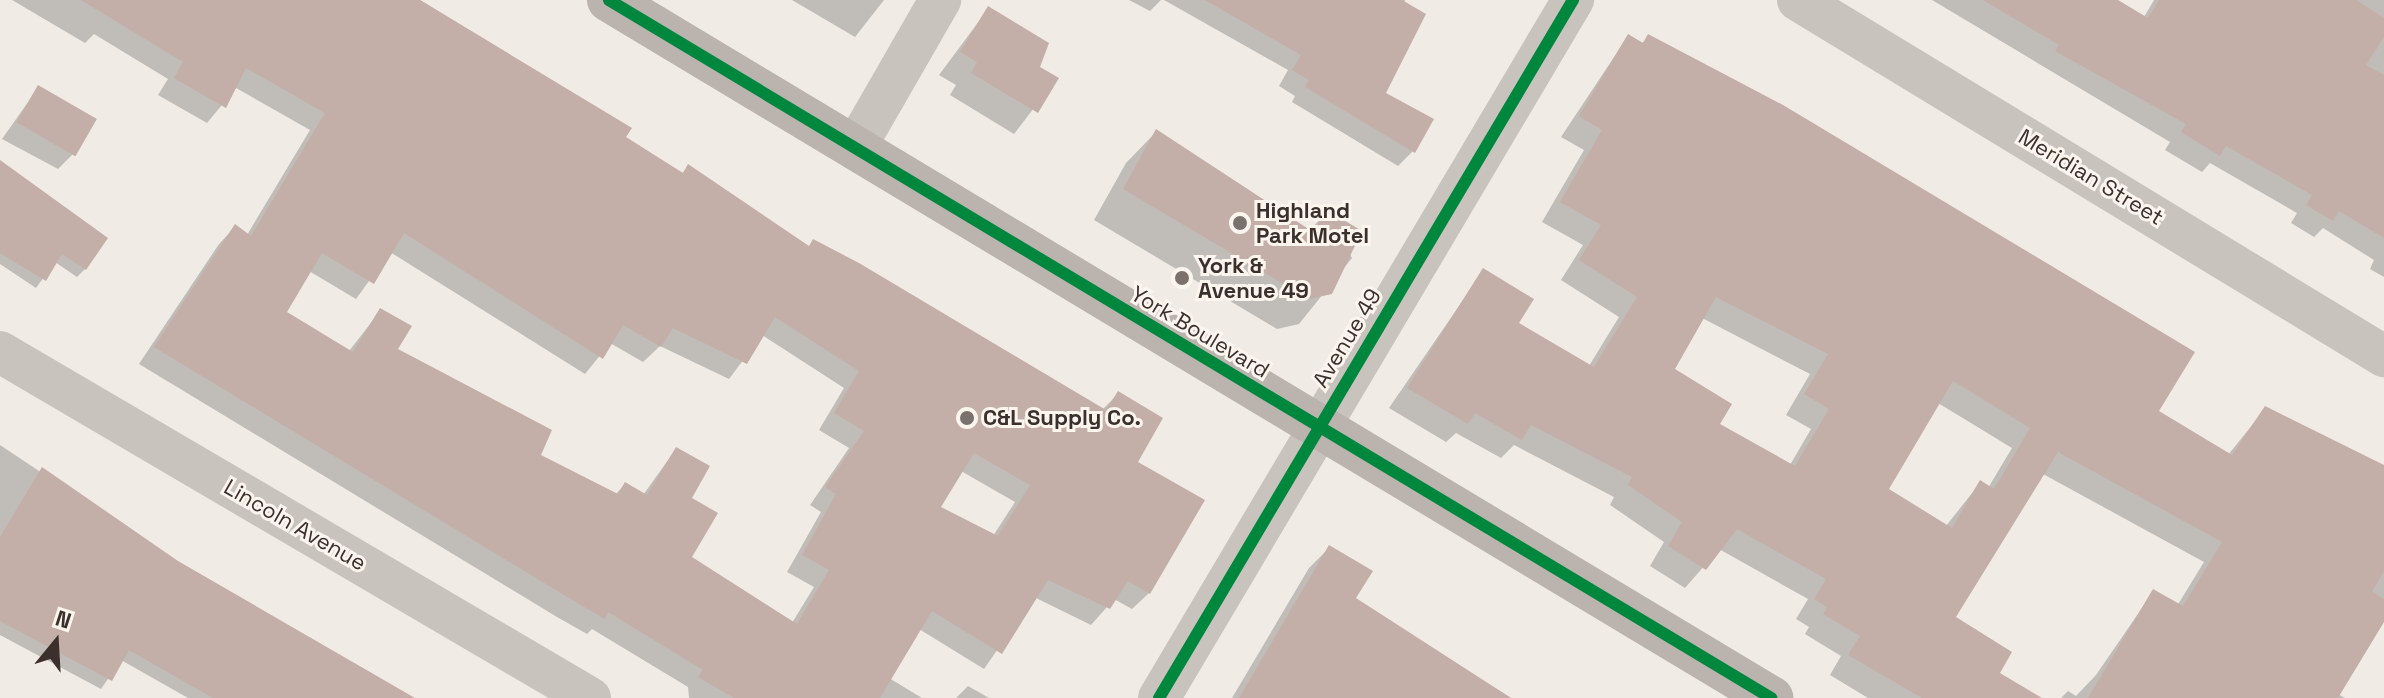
<!DOCTYPE html>
<style>
body{margin:0}
#map{position:relative;width:2384px;height:698px;overflow:hidden;background:#f0ebe5;font-family:"Space Grotesk",sans-serif}
div>[style]{position:absolute}
.shadow>*{inset:0;background:#0003}
.building>*{inset:0;background:#c3afa7;transform-origin:0 0}
.street>*{height:42px;margin:-21px;padding:0 21px;transform-origin:21px;border-radius:21px;background:#c9c3be}
.secondary>*{height:44px;margin:-22px;padding:0 22px;transform-origin:22px;border-radius:22px;background:#bab3ae}
.cycleway>*{height:12px;margin:-6px;padding:0 6px;transform-origin:6px;border-radius:6px;background:#00873e}
.dots>*{width:22px;height:22px;translate:-50% -50%;box-sizing:border-box;border:4px solid #fbf5ee;border-radius:50%}
span{translate:-50% -50%;white-space:nowrap;text-align:center;line-height:1.15;-webkit-text-stroke:6px #fbf5ee;paint-order:stroke}
.street-label{font-size:22px;color:#3b302b}
.poi-label{font-size:22px;color:#3b302b;font-weight:700}
.left{translate:0 -50%;text-align:left}
.north{position:absolute;left:16px;top:602px;width:80px;height:80px;-webkit-text-stroke:6px #fbf5ee;paint-order:stroke;rotate:18deg;font-size:22px;font-weight:700;line-height:32px;text-align:center;color:#3b302b}
.north::after{content:'';display:block;margin:auto;width:28px;height:36px;background:#3b302b;clip-path:polygon(50% 0,100% 100%,50% 72%,0 100%)}
</style>
<div id="map">
<div class="shadow">
<div style="clip-path:polygon(evenodd,12px 0,420px 0,629px 128px,623px 138px,681px 174px,689px 167px,808px 247px,1102px 410px,1119px 393px,1136px 463px,1149px 593px,1132px 609px,1114px 599px,1091px 625px,1034px 597px,984px 669px,919px 629px,889px 678px,922px 698px,689px 698px,688px 687px,592px 629px,587px 634px,557px 617px,139px 364px,219px 244px,235px 227px,247px 235px,310px 130px,236px 88px,207px 123px,158px 95px,168px 79px,94px 34px,85px 43px,12px 0,390px 252px,585px 374px,610px 343px,643px 362px,660px 346px,729px 379px,762px 335px,844px 388px,819px 430px,849px 448px,810px 505px,821px 512px,787px 572px,814px 587px,792px 623px,689px 558px,689px 498px,676px 449px,643px 495px,625px 484px,615px 495px,539px 456px,395px 349px,381px 310px,349px 351px,284px 313px,309px 271px,356px 299px,390px 252px,12px 0,961px 471px,1015px 502px,993px 536px,938px 507px,961px 471px)"></div>
<div style="clip-path:polygon(792px 0,884px 0,855px 37px)"></div>
<div style="clip-path:polygon(1129px 0,1161px 0,1150px 11px)"></div>
<div style="clip-path:polygon(1164px 0,1405px 0,1383px 94px,1413px 151px,1398px 166px,1292px 102px,1295px 96px,1279px 86px,1288px 70px)"></div>
<div style="clip-path:polygon(1932px 0,2114px 0,2144px 17px,2154px 0,2384px 0,2384px 277px,2370px 269px,2374px 260px,2323px 228px,2314px 237px,2291px 223px,2297px 213px,2210px 163px,2202px 172px,2165px 150px,2170px 142px)"></div>
<div style="clip-path:polygon(988px 9px,1037px 68px,1056px 79px,1014px 134px,950px 95px,956px 85px,939px 75px)"></div>
<div style="clip-path:polygon(evenodd,1628px 36px,1641px 44px,1649px 37px,2157px 412px,2228px 455px,2265px 409px,2384px 468px,2384px 618px,2338px 694px,2345px 698px,2061px 698px,2068px 691px,2076px 696px,2096px 675px,2153px 592px,2177px 606px,2204px 562px,2043px 474px,1953px 618px,1997px 673px,2038px 698px,1868px 698px,1830px 675px,1841px 656px,1805px 634px,1809px 627px,1796px 619px,1808px 599px,1719px 549px,1685px 588px,1650px 566px,1664px 542px,1610px 505px,1614px 497px,1514px 445px,1501px 458px,1456px 433px,1446px 442px,1389px 408px,1483px 271px,1517px 324px,1589px 366px,1619px 317px,1561px 280px,1583px 245px,1542px 222px,1584px 150px,1561px 137px,1628px 36px,1702px 318px,1810px 374px,1786px 415px,1811px 429px,1790px 465px,1718px 424px,1673px 370px,1702px 318px,1628px 36px,1938px 403px,2012px 448px,1988px 488px,1980px 483px,1946px 526px,1886px 490px,1938px 403px)"></div>
<div style="clip-path:polygon(38px 88px,74px 153px,58px 169px,2px 139px)"></div>
<div style="clip-path:polygon(1156px 132px,1309px 231px,1327px 212px,1352px 258px,1299px 324px,1277px 329px,1094px 220px,1126px 163px)"></div>
<div style="clip-path:polygon(0 165px,85px 269px,77px 277px,55px 262px,36px 288px,0 264px)"></div>
<div style="clip-path:polygon(0 445px,177px 563px,408px 698px,188px 698px,121px 660px,101px 689px,0 635px)"></div>
<div style="clip-path:polygon(1329px 548px,1354px 599px,1511px 698px,1232px 698px,1309px 568px)"></div>
<div style="clip-path:polygon(968px 686px,989px 698px,956px 698px)"></div>
</div>
<div class="building">
<div style="clip-path:polygon(evenodd,81px 0,420px 0,632px 128px,626px 137px,683px 173px,688px 164px,809px 246px,813px 239px,859px 263px,1106px 410px,1118px 391px,1163px 418px,1138px 462px,1205px 500px,1150px 594px,1128px 581px,1110px 609px,1048px 580px,1002px 654px,932px 611px,880px 698px,734px 698px,698px 677px,703px 670px,608px 612px,605px 619px,574px 601px,154px 347px,235px 224px,251px 236px,325px 113px,246px 68px,226px 108px,174px 78px,183px 62px,81px 0,404px 233px,603px 359px,623px 325px,661px 347px,673px 328px,747px 364px,775px 317px,859px 371px,834px 413px,864px 431px,825px 487px,836px 494px,802px 555px,829px 570px,797px 624px,692px 557px,718px 513px,692px 498px,710px 466px,676px 447px,647px 495px,625px 482px,618px 494px,541px 455px,552px 430px,398px 349px,412px 326px,380px 308px,353px 352px,287px 312px,322px 253px,374px 284px,404px 233px,81px 0,974px 453px,1030px 485px,998px 536px,941px 507px,974px 453px)"></div>
<div style="clip-path:polygon(1205px 0,1402px 0,1426px 14px,1386px 93px,1434px 119px,1415px 153px,1305px 87px,1309px 80px,1292px 70px,1301px 55px)"></div>
<div style="clip-path:polygon(1983px 0,2118px 0,2148px 18px,2159px 0,2356px 0,2384px 18px,2384px 37px,2366px 65px,2384px 75px,2384px 238px,2339px 211px,2333px 221px,2306px 205px,2312px 195px,2226px 146px,2220px 156px,2181px 132px,2186px 124px,2055px 51px,2059px 45px)"></div>
<div style="clip-path:polygon(988px 6px,1049px 43px,1040px 67px,1059px 78px,1038px 113px,971px 73px,977px 62px,960px 52px)"></div>
<div style="clip-path:polygon(evenodd,1628px 34px,1643px 43px,1648px 34px,1783px 105px,2195px 352px,2159px 411px,2232px 455px,2265px 406px,2384px 465px,2384px 571px,2372px 592px,2384px 599px,2384px 622px,2338px 698px,2088px 698px,2153px 589px,2183px 606px,2222px 542px,2058px 452px,1956px 617px,2012px 652px,2000px 673px,2042px 698px,1922px 698px,1848px 655px,1860px 636px,1823px 614px,1827px 607px,1814px 599px,1826px 579px,1737px 529px,1706px 570px,1668px 546px,1682px 522px,1628px 485px,1632px 477px,1531px 425px,1522px 440px,1475px 413px,1468px 424px,1407px 388px,1483px 268px,1534px 299px,1519px 323px,1594px 367px,1637px 297px,1579px 260px,1601px 225px,1560px 202px,1602px 130px,1579px 116px,1628px 34px,1716px 297px,1828px 354px,1804px 394px,1829px 409px,1795px 466px,1720px 424px,1732px 404px,1675px 369px,1716px 297px,1628px 34px,1953px 381px,2030px 428px,1994px 489px,1980px 480px,1952px 528px,1889px 489px,1953px 381px)"></div>
<div style="left:38px;top:85px;width:68px;height:43px;rotate:30deg"></div>
<div style="clip-path:polygon(1156px 129px,1313px 232px,1327px 210px,1362px 231px,1332px 294px,1309px 299px,1123px 189px)"></div>
<div style="clip-path:polygon(0 160px,108px 238px,86px 270px,62px 254px,46px 281px,0 253px)"></div>
<div style="clip-path:polygon(42px 467px,178px 561px,415px 698px,213px 698px,129px 650px,112px 681px,0 621px,0 537px)"></div>
<div style="clip-path:polygon(1329px 545px,1373px 571px,1356px 598px,1511px 698px,1239px 698px)"></div>
</div>
<div class="street">
<div style="left:1798px;top:0;width:686px;rotate:31.28deg"></div>
<div style="left:855px;top:148px;width:171px;rotate:-60.1deg"></div>
<div style="left:0;top:352px;width:684px;rotate:30.39deg"></div>
<div style="left:1159px;top:698px;width:812px;rotate:-59.33deg"></div>
</div>
<div class="secondary">
<div style="left:609px;top:0;width:1356px;rotate:30.99deg"></div>
</div>
<div class="cycleway">
<div style="left:609px;top:0;width:1356px;rotate:30.99deg"></div>
<div style="left:1159px;top:698px;width:812px;rotate:-59.33deg"></div>
</div>
<div class="dots">
<div style="left:1240px;top:223px;background:#7a716c"></div>
<div style="left:1182px;top:278px;background:#7a716c"></div>
<div style="left:967px;top:418px;background:#7a716c"></div>
</div>
<div class="street-label">
<span style="left:2091px;top:177px;rotate:31deg">Meridian Street</span>
<span style="left:1200px;top:332px;rotate:31deg">York Boulevard</span>
<span style="left:1347px;top:338px;rotate:-59deg">Avenue 49</span>
<span style="left:295px;top:525px;rotate:30deg">Lincoln Avenue</span>
</div>
<div class="poi-label">
<span class="left" style="left:1256px;top:223px">Highland<br>Park Motel</span>
<span class="left" style="left:1198px;top:278px">York &amp;<br>Avenue 49</span>
<span class="left" style="left:983px;top:418px">C&amp;L Supply Co.</span>
</div>
<div class="north">N</div>
</div>
